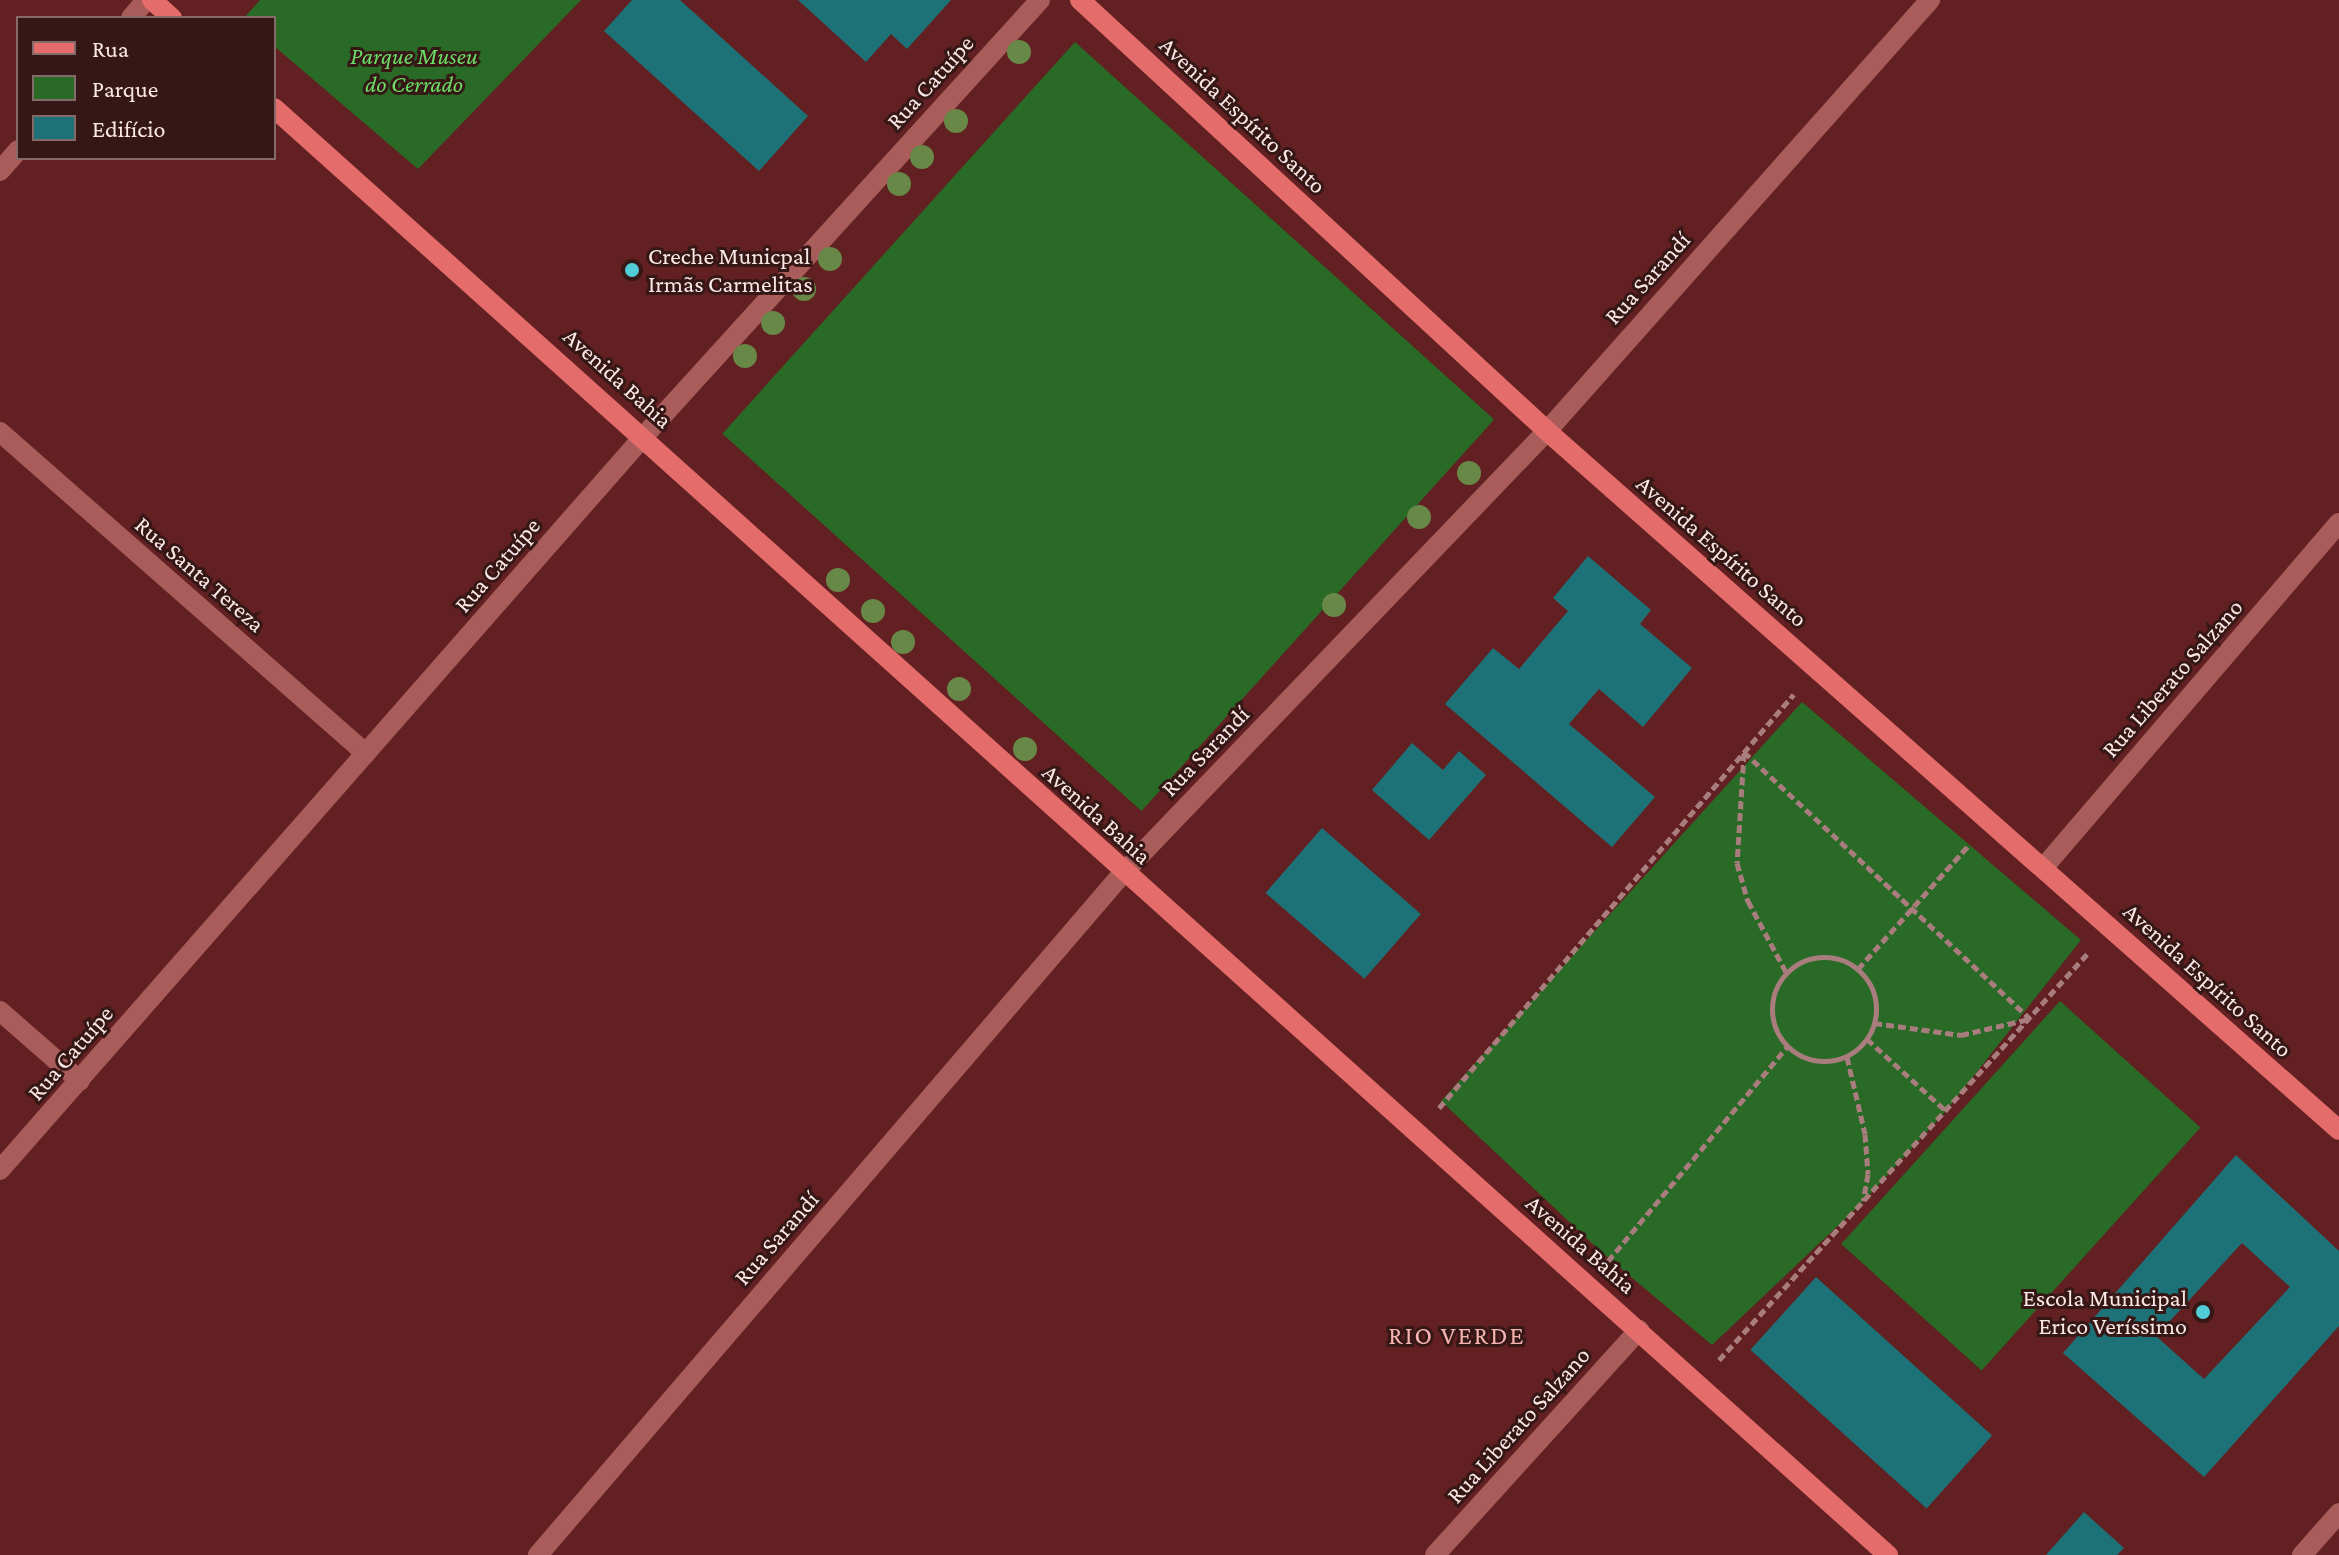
<!DOCTYPE html>
<meta charset="utf-8">
<style>
body{margin:0}
#map{position:relative;width:2339px;height:1555px;overflow:hidden;background:#632022;font-family:"Crimson Pro",serif}
div>[style]{position:absolute}
.green>*{inset:0;background:#286a26;transform-origin:0 0}
.building>*{inset:0;background:#1d7278;transform-origin:0 0}
.path>*{height:5px;margin-top:-2.5px;transform-origin:0;background:repeating-linear-gradient(90deg,#a97c7d 0 8px,transparent 0 12px)}
.path>.ring{margin:-2.5px;padding:0;box-sizing:content-box;background:none;border:5px solid #a97c7d;border-radius:50%}
.street>*{height:20px;margin:-10px;padding:0 10px;transform-origin:10px;border-radius:10px;background:#a85d5a}
.secondary>*{height:20px;margin:-10px;padding:0 10px;transform-origin:10px;border-radius:10px;background:#e46c6a}
.trees>*{width:24px;height:24px;margin:-12px;border-radius:50%;background:#678847}
.dots>*{width:22px;height:22px;translate:-50% -50%;box-sizing:border-box;border:4px solid #351716;border-radius:50%}
span{translate:-50% -50%;white-space:nowrap;text-align:center;line-height:1.15;-webkit-text-stroke:6px #351716;paint-order:stroke}
.park-label{font-size:24px;color:#6bdd65;font-style:italic}
.street-label{font-size:24px;color:#fae8e7}
.poi-label{font-size:24px;color:#fae8e7}
.left{translate:0 -50%;text-align:left}
.right{translate:-100% -50%;text-align:right}
.neighbourhood-label{font-size:26px;color:#f6b4b0;letter-spacing:2px}
.legend{position:absolute;left:16px;top:16px;width:260px;height:144px;box-sizing:border-box;background:#351716;border:2px solid #846b6a;margin:0;padding:10px 14px;list-style:none;font-size:24px;color:#fae8e7}
.legend li{display:flex;align-items:center;gap:16px;height:40px}
.legend b{width:40px;border:2px solid #846b6a}
</style>
<div id="map">
<div class="green">
<div style="clip-path:polygon(260px 0,581px 0,418px 169px,274px 46px,274px 18px,244px 18px)"></div>
<div style="left:1075px;top:42px;width:564px;height:527px;rotate:42deg"></div>
<div style="clip-path:polygon(1802px 702px,2081px 940px,1946px 1111px,1863px 1202px,1712px 1345px,1599px 1250px,1441px 1101px)"></div>
<div style="left:2060px;top:1001px;width:189px;height:327px;rotate:42deg"></div>
</div>
<div class="building">
<div style="clip-path:polygon(632px 0,680px 0,808px 116px,759px 171px,604px 31px)"></div>
<div style="clip-path:polygon(798px 0,951px 0,907px 49px,891px 34px,866px 62px)"></div>
<div style="clip-path:polygon(1588px 556px,1651px 610px,1640px 624px,1692px 668px,1643px 727px,1599px 689px,1569px 724px,1655px 797px,1612px 847px,1445px 704px,1493px 648px,1519px 669px,1568px 611px,1553px 598px)"></div>
<div style="clip-path:polygon(1412px 743px,1443px 770px,1459px 751px,1486px 775px,1429px 840px,1372px 790px)"></div>
<div style="left:1322px;top:828px;width:131px;height:86px;rotate:41deg"></div>
<div style="clip-path:polygon(evenodd,2236px 1155px,2339px 1251px,2339px 1326px,2204px 1477px,2063px 1353px,2236px 1155px,2242px 1243px,2290px 1287px,2204px 1379px,2156px 1336px,2242px 1243px)"></div>
<div style="left:1816px;top:1277px;width:237px;height:98px;rotate:42deg"></div>
<div style="clip-path:polygon(2084px 1512px,2124px 1548px,2117px 1555px,2046px 1555px)"></div>
</div>
<div class="path">
<div style="left:1744px;top:752px;width:391px;rotate:43deg"></div>
<div style="left:1744px;top:753px;width:110px;rotate:93.6deg"></div>
<div style="left:1737px;top:863px;width:40px;rotate:74deg"></div>
<div style="left:1748px;top:901px;width:81px;rotate:61.8deg"></div>
<div class="ring" style="left:1772px;top:957px;width:99px;height:99px"></div>
<div style="left:1858px;top:969px;width:165px;rotate:-48.2deg"></div>
<div style="left:1874px;top:1023px;width:88px;rotate:7.9deg"></div>
<div style="left:1961px;top:1035px;width:70px;rotate:-13.2deg"></div>
<div style="left:1867px;top:1039px;width:107px;rotate:42.3deg"></div>
<div style="left:1847px;top:1057px;width:79px;rotate:76.8deg"></div>
<div style="left:1865px;top:1134px;width:40px;rotate:85.7deg"></div>
<div style="left:1868px;top:1174px;width:27px;rotate:100deg"></div>
<div style="left:1439px;top:1108px;width:545px;rotate:-49.39deg"></div>
<div style="left:1608px;top:1261px;width:279px;rotate:-50.1deg"></div>
<div style="left:1719px;top:1360px;width:549px;rotate:-47.8deg"></div>
</div>
<div class="street">
<div style="left:131px;top:18px;width:23px;rotate:-50deg"></div>
<div style="left:0;top:171px;width:28px;rotate:-49deg"></div>
<div style="left:0;top:432px;width:487px;rotate:41.3deg"></div>
<div style="left:2044px;top:867px;width:453px;rotate:-49.4deg"></div>
<div style="left:0;top:1011px;width:106px;rotate:41.2deg"></div>
<div style="left:0;top:1170px;width:976px;rotate:-48.74deg"></div>
<div style="left:644px;top:436px;width:589px;rotate:-47.75deg"></div>
<div style="left:538px;top:1555px;width:899px;rotate:-49.38deg"></div>
<div style="left:1123px;top:873px;width:612px;rotate:-46.19deg"></div>
<div style="left:1547px;top:431px;width:577px;rotate:-48.37deg"></div>
<div style="left:1435px;top:1555px;width:304px;rotate:-47.8deg"></div>
<div style="left:2302px;top:1555px;width:56px;rotate:-48.6deg"></div>
</div>
<div class="secondary">
<div style="left:152px;top:0;width:27px;rotate:42deg"></div>
<div style="left:1080px;top:0;width:635px;rotate:42.7deg"></div>
<div style="left:1547px;top:431px;width:1056px;rotate:41.43deg"></div>
<div style="left:274px;top:108px;width:2168px;rotate:41.88deg"></div>
</div>
<div class="trees">
<div style="left:1019px;top:52px"></div>
<div style="left:956px;top:121px"></div>
<div style="left:922px;top:157px"></div>
<div style="left:899px;top:184px"></div>
<div style="left:830px;top:259px"></div>
<div style="left:804px;top:289px"></div>
<div style="left:773px;top:323px"></div>
<div style="left:745px;top:356px"></div>
<div style="left:1469px;top:473px"></div>
<div style="left:1419px;top:517px"></div>
<div style="left:838px;top:580px"></div>
<div style="left:1334px;top:605px"></div>
<div style="left:873px;top:611px"></div>
<div style="left:903px;top:642px"></div>
<div style="left:959px;top:689px"></div>
<div style="left:1025px;top:749px"></div>
</div>
<div class="dots">
<div style="left:632px;top:270px;background:#52ccd6"></div>
<div style="left:2203px;top:1312px;background:#52ccd6"></div>
</div>
<div class="park-label">
<span style="left:414px;top:70px">Parque Museu<br>do Cerrado</span>
</div>
<div class="street-label">
<span style="left:930px;top:82px;rotate:-48deg">Rua Catuípe</span>
<span style="left:1243px;top:115px;rotate:43deg">Avenida Espírito Santo</span>
<span style="left:1647px;top:278px;rotate:-48deg">Rua Sarandí</span>
<span style="left:618px;top:378px;rotate:42deg">Avenida Bahia</span>
<span style="left:1722px;top:551px;rotate:41deg">Avenida Espírito Santo</span>
<span style="left:497px;top:565px;rotate:-49deg">Rua Catuípe</span>
<span style="left:200px;top:574px;rotate:41deg">Rua Santa Tereza</span>
<span style="left:2172px;top:678px;rotate:-49deg">Rua Liberato Salzano</span>
<span style="left:1205px;top:751px;rotate:-46deg">Rua Sarandí</span>
<span style="left:1097px;top:814px;rotate:42deg">Avenida Bahia</span>
<span style="left:2208px;top:980px;rotate:42deg">Avenida Espírito Santo</span>
<span style="left:70px;top:1053px;rotate:-49deg">Rua Catuípe</span>
<span style="left:776px;top:1238px;rotate:-49deg">Rua Sarandí</span>
<span style="left:1581px;top:1244px;rotate:41deg">Avenida Bahia</span>
<span style="left:1518px;top:1425px;rotate:-48deg">Rua Liberato Salzano</span>
</div>
<div class="poi-label">
<span class="left" style="left:648px;top:270px">Creche Municpal<br>Irmãs Carmelitas</span>
<span class="right" style="left:2187px;top:1312px">Escola Municipal<br>Erico Veríssimo</span>
</div>
<div class="neighbourhood-label">
<span style="left:1457px;top:1336px">RIO VERDE</span>
</div>
<ul class="legend">
<li><b style="height:10px;background:#e46c6a"></b>Rua</li>
<li><b style="height:22px;background:#286a26"></b>Parque</li>
<li><b style="height:22px;background:#1d7278"></b>Edifício</li>
</ul>
</div>
